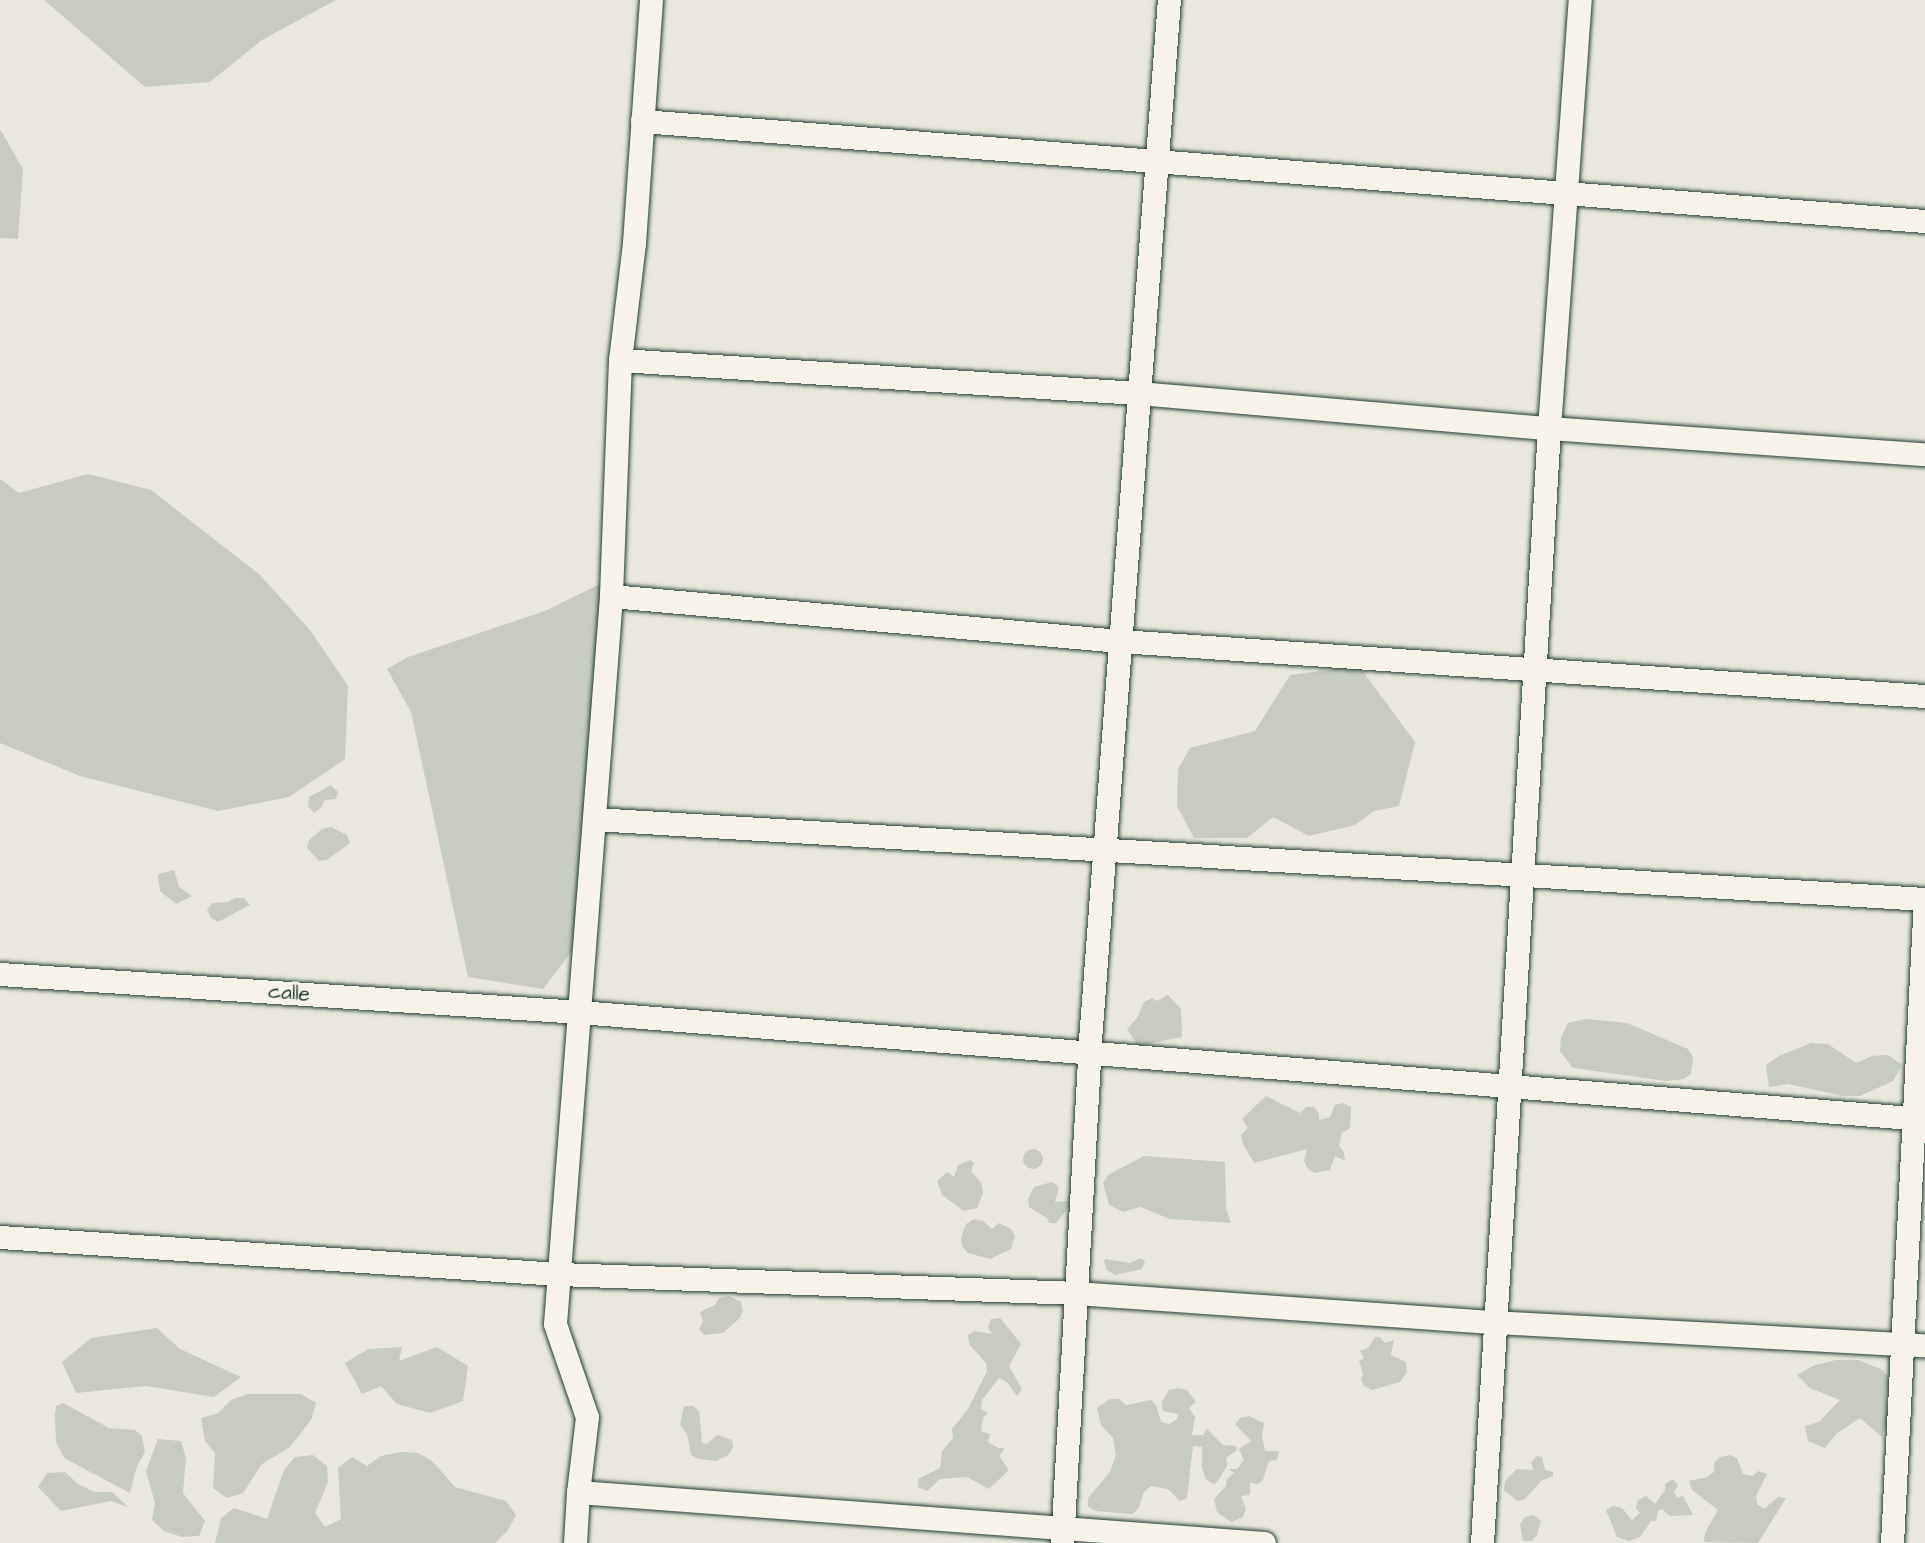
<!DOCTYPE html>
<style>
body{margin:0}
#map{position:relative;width:1925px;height:1543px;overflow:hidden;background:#eae8dd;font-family:"Architects Daughter",sans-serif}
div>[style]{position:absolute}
.green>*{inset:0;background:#c8ccc1}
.round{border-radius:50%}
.roads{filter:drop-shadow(0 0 2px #1f3d34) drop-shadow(0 0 2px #1f3d34)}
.street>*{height:23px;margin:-11.5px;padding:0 11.5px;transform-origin:11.5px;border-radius:11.5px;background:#f7f3e8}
span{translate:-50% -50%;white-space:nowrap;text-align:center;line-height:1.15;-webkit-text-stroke:6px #f7f3e8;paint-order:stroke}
.street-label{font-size:21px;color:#1f3d34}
</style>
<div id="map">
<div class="green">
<div style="clip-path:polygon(44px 0,336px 0,262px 40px,210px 82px,145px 87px)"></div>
<div style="clip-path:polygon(0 129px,23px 169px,18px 239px,0 238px)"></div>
<div style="clip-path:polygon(88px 474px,151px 490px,259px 574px,310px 630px,348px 686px,345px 759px,289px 797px,218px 811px,80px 776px,0 743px,0 479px,19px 493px)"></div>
<div style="clip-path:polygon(608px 580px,581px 939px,543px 989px,468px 977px,411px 712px,387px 669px,408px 657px,545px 611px)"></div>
<div style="clip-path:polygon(1359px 666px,1415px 742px,1399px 806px,1374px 811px,1355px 825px,1309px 836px,1273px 817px,1247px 838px,1194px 838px,1177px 806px,1178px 769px,1190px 748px,1255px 731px,1290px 675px)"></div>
<div style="clip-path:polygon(331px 785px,338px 792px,336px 799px,325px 800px,321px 808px,314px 813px,308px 806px,309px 797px)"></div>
<div style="clip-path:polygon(331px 827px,347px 835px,350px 843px,327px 860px,319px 861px,307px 848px,309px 840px,322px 829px)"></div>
<div style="clip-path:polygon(174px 870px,179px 887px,192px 896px,176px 904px,160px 891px,158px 874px)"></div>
<div style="clip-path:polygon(235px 898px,244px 898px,250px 905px,218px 922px,211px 918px,207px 910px,212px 903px,228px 902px)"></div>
<div style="clip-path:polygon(1168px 995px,1181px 1009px,1182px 1037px,1138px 1046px,1127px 1029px,1137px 1018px,1144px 1002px,1152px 998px,1157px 1001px)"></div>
<div style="clip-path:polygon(1586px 1019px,1627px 1023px,1688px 1049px,1693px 1057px,1691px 1074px,1684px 1079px,1666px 1081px,1573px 1068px,1560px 1051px,1561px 1037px,1568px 1023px)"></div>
<div style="clip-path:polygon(1811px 1043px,1828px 1044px,1856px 1063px,1872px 1056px,1888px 1055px,1902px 1065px,1893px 1081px,1860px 1096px,1843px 1096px,1788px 1084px,1769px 1087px,1766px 1065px,1779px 1056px)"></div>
<div style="clip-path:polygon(1266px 1096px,1300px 1113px,1306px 1107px,1314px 1107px,1319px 1114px,1319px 1120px,1330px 1117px,1335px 1105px,1343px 1103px,1351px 1107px,1350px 1128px,1342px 1133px,1339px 1146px,1344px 1152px,1345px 1161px,1335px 1156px,1330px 1170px,1315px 1173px,1308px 1169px,1304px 1161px,1307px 1149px,1254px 1163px,1243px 1144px,1241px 1135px,1248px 1128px,1242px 1119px)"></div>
<div class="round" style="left:1023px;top:1149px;width:20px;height:20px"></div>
<div style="clip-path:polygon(1144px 1156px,1225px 1162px,1226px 1208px,1231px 1223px,1170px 1219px,1140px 1207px,1123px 1212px,1109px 1205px,1103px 1183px,1108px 1175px)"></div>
<div style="clip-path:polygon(970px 1160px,974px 1163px,971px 1171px,982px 1184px,983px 1193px,977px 1208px,964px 1211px,942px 1195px,937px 1181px,947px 1172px,954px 1177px,958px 1165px)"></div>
<div style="clip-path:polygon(1052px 1182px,1059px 1187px,1055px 1202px,1069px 1201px,1070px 1206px,1056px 1223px,1049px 1223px,1048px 1219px,1029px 1207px,1028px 1199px,1034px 1187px)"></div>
<div style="clip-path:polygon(974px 1219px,983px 1221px,992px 1229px,999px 1223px,1011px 1229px,1015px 1236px,1011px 1249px,990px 1259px,968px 1253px,962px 1246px,961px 1237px,966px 1224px)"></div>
<div style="clip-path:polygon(1141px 1258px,1145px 1261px,1142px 1269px,1115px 1275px,1107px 1270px,1104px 1261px,1105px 1259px,1130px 1263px)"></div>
<div style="clip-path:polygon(729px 1296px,741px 1302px,743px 1310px,740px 1318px,723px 1333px,704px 1335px,699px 1329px,703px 1321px,700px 1312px,715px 1305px,719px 1298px)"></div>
<div style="clip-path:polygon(1000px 1318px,1021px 1344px,1009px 1366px,1022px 1389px,1017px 1396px,1007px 1382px,999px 1378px,982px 1400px,981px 1409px,988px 1413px,983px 1418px,981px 1431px,990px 1434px,988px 1442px,998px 1448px,1005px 1448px,999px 1456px,1009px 1470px,989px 1489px,967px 1477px,940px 1479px,927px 1491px,918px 1487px,918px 1479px,940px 1468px,942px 1451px,953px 1438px,952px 1429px,968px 1409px,987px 1371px,986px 1363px,969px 1344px,968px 1335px,975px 1331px,992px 1334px,988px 1327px,991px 1319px)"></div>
<div style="clip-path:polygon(157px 1328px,180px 1349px,241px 1377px,214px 1397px,146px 1386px,76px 1393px,62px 1362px,91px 1338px)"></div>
<div style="clip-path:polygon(1375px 1337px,1380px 1337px,1385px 1343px,1394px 1340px,1391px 1355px,1406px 1362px,1407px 1372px,1400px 1382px,1372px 1390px,1364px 1386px,1361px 1379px,1363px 1374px,1359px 1361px,1364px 1358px,1360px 1351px,1368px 1348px)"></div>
<div style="clip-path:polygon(402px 1347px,399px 1361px,437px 1347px,468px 1366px,463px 1401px,430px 1413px,397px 1404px,381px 1386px,362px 1394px,345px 1363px,368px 1349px)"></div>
<div style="clip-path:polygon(1836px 1360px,1858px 1360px,1883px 1370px,1893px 1384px,1885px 1399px,1890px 1418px,1882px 1437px,1860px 1418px,1836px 1434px,1825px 1448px,1808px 1441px,1805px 1426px,1819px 1422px,1840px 1400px,1810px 1388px,1797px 1375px,1815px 1365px)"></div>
<div style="clip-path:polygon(1178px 1388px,1187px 1390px,1196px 1402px,1189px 1408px,1195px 1417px,1192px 1435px,1203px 1435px,1207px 1429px,1223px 1445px,1236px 1446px,1237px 1450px,1226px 1458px,1227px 1466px,1218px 1481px,1214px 1484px,1206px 1480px,1202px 1468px,1202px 1447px,1193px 1446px,1187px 1498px,1180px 1501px,1168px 1489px,1151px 1486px,1144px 1492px,1138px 1509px,1132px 1514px,1096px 1511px,1088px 1507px,1088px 1498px,1110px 1472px,1116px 1455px,1113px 1438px,1101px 1425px,1097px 1408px,1110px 1399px,1119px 1399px,1126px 1405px,1151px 1400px,1156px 1405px,1161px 1422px,1169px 1424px,1177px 1419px,1178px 1414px,1163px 1411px,1162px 1402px,1169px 1390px)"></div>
<div style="clip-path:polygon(248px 1394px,301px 1394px,316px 1403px,311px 1420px,290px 1447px,262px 1464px,243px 1493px,227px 1498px,213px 1488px,215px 1453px,205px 1441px,201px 1418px,218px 1413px,231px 1400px)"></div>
<div style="clip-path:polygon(63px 1403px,109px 1428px,135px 1430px,142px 1436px,145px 1452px,137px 1466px,130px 1493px,64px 1458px,56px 1442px,55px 1415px,56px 1406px)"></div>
<div style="clip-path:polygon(684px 1406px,693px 1406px,699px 1411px,702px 1443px,707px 1444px,717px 1435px,732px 1440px,733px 1448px,728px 1455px,716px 1461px,699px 1459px,691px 1455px,687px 1434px,680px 1425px)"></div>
<div style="clip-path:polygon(1249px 1416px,1264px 1423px,1262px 1436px,1265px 1451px,1279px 1451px,1277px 1460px,1269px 1461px,1263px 1480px,1258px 1484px,1250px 1483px,1250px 1495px,1241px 1496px,1246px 1509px,1243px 1517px,1231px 1522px,1217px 1512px,1214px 1499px,1226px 1486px,1227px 1479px,1234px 1473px,1229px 1469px,1237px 1469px,1244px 1460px,1239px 1449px,1251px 1441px,1235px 1424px,1240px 1418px)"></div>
<div style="clip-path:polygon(158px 1439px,181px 1441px,186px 1458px,183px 1493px,205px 1521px,199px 1536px,182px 1537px,164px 1531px,152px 1520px,155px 1503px,146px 1471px)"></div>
<div style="clip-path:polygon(400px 1452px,418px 1453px,432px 1461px,455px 1487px,506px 1501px,516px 1515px,508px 1530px,495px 1543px,215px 1543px,221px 1518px,234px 1508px,267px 1519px,284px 1470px,295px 1457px,313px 1455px,327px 1466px,328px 1482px,315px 1513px,325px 1527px,341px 1519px,338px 1468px,352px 1457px,367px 1466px,381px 1456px)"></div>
<div style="clip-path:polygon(1730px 1455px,1737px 1458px,1743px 1474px,1752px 1476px,1759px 1471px,1767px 1474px,1756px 1496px,1757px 1504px,1764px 1509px,1778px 1497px,1786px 1498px,1758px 1543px,1704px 1542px,1705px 1533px,1718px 1510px,1692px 1490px,1689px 1481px,1707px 1477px,1714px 1472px,1714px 1463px,1720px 1457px)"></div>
<div style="clip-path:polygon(1537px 1456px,1542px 1457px,1545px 1470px,1553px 1472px,1553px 1476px,1541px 1481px,1525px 1499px,1517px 1501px,1504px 1490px,1505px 1481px,1517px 1469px,1533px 1470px,1531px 1462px)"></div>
<div style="clip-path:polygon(65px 1472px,78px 1484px,94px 1492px,112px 1492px,128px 1507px,111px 1501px,61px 1511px,38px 1487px,47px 1473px)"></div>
<div style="clip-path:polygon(1673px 1479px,1678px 1486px,1674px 1491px,1677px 1498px,1683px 1496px,1693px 1515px,1670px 1516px,1662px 1509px,1658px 1511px,1656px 1521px,1651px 1521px,1640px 1537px,1629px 1541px,1617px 1537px,1606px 1510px,1613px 1506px,1622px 1508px,1632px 1520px,1640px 1513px,1636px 1508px,1638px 1500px,1646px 1496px,1655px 1504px,1665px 1490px,1665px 1484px)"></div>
<div style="clip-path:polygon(1534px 1515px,1541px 1521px,1537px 1535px,1532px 1541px,1523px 1541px,1520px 1524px,1525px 1517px)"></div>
</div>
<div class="roads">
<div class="street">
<div style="left:651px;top:0;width:244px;rotate:94deg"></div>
<div style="left:634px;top:243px;width:118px;rotate:96.8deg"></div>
<div style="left:620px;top:360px;width:236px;rotate:92.2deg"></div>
<div style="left:611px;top:596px;width:730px;rotate:94.4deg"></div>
<div style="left:555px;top:1324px;width:98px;rotate:71deg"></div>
<div style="left:587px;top:1417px;width:76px;rotate:96.8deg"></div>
<div style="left:578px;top:1492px;width:688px;rotate:4.25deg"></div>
<div style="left:642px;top:121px;width:1287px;rotate:4.46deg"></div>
<div style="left:620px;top:360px;width:519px;rotate:3.65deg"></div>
<div style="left:1138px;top:393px;width:412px;rotate:4.9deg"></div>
<div style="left:1549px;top:428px;width:377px;rotate:4deg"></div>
<div style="left:611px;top:596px;width:511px;rotate:5.05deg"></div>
<div style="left:1120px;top:641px;width:807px;rotate:3.91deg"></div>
<div style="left:594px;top:819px;width:1333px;rotate:3.44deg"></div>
<div style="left:0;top:974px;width:580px;rotate:3.75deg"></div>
<div style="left:579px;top:1012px;width:1350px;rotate:4.55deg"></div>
<div style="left:0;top:1237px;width:560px;rotate:3.79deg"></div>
<div style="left:559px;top:1274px;width:517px;rotate:2.1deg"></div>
<div style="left:1076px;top:1293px;width:419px;rotate:4deg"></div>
<div style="left:1494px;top:1322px;width:432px;rotate:3.1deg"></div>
<div style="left:575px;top:1543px;width:51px;rotate:-86.6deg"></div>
<div style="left:1062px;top:1543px;width:491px;rotate:-86.8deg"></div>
<div style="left:1089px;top:1053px;width:1056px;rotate:-85.66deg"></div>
<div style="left:1482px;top:1543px;width:1117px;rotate:-86.56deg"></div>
<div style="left:1549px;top:428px;width:429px;rotate:-85.9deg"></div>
<div style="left:1892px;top:1543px;width:645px;rotate:-87.07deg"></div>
</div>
</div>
<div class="street-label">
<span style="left:289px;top:993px;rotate:4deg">calle</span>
</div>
</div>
